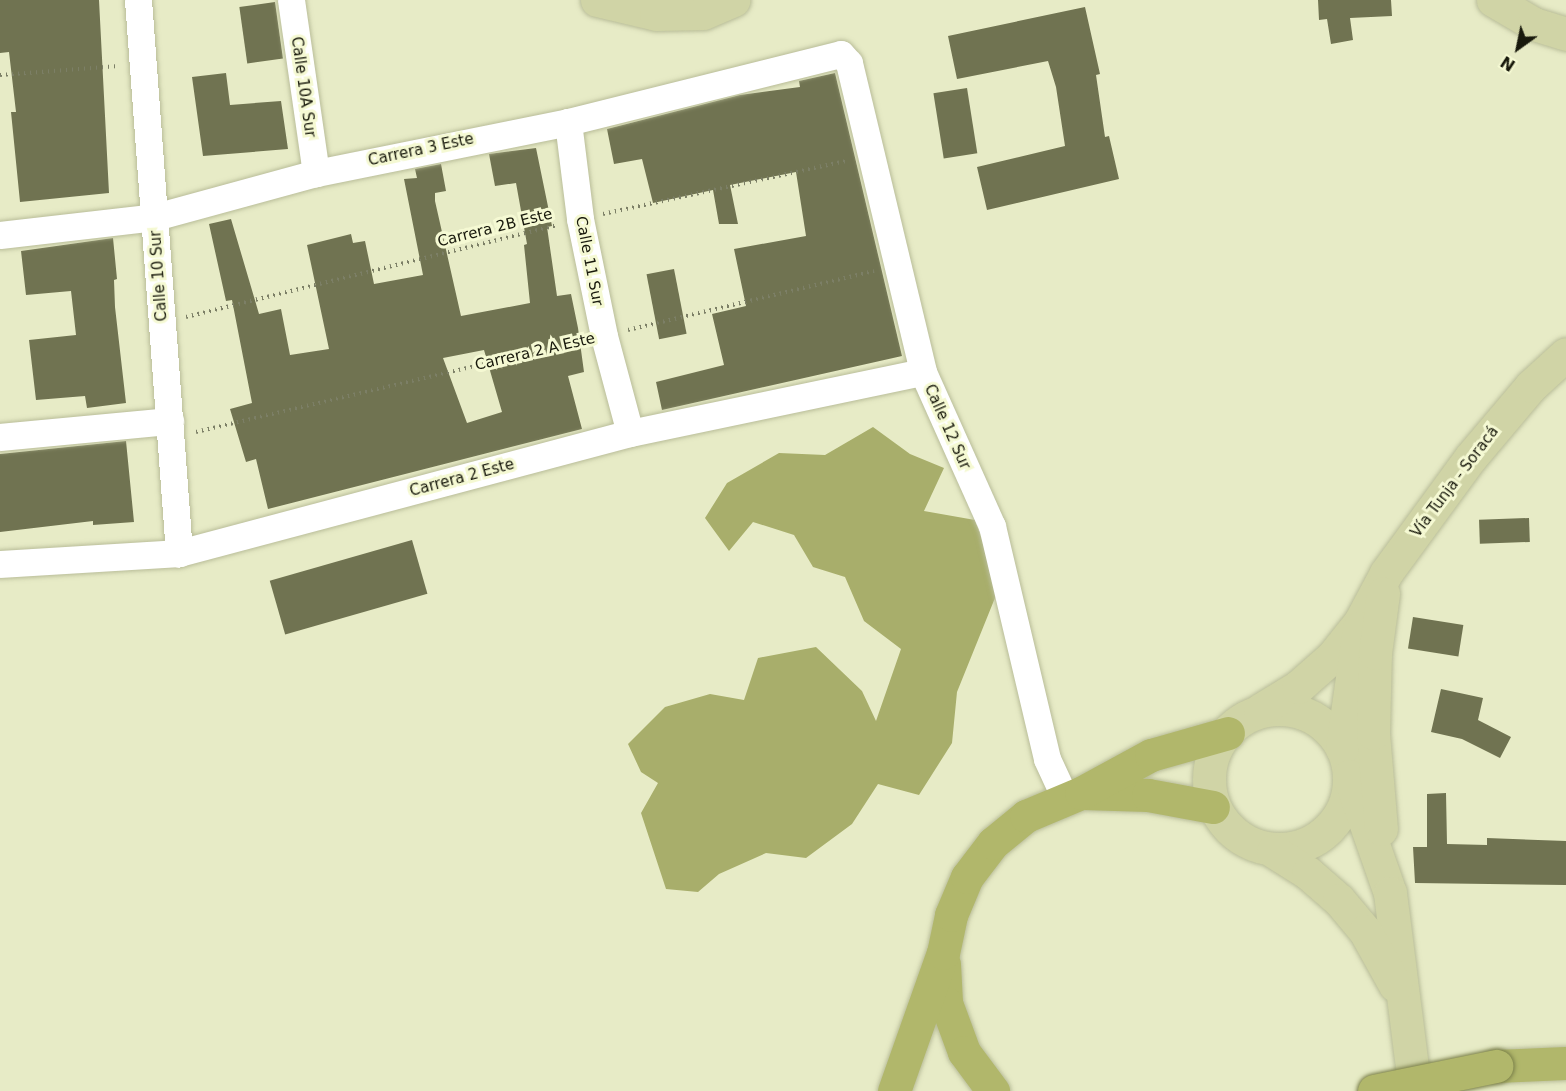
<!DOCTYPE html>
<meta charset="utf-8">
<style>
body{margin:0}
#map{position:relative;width:1566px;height:1091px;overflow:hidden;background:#e7ebc6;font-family:"DejaVu Sans",sans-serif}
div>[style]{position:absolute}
.forest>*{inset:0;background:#a8ae6b}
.building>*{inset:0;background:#707351;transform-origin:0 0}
.path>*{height:4px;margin-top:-2px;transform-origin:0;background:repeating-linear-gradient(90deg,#7c7f66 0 1.5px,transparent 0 6px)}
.roads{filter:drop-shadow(0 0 2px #b9bd99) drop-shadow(0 0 2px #b9bd99)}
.minor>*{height:27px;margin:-13.5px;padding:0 13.5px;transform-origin:13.5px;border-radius:13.5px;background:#fff}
.major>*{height:33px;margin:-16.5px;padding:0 16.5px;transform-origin:16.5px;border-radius:16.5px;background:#d0d4a6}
.major>.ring{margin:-16.5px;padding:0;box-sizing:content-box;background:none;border:33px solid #d0d4a6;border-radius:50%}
.highway>*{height:33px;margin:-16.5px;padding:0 16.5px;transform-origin:16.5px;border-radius:16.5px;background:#b1b76b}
.bridges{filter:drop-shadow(0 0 2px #7b804a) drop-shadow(0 0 2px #7b804a)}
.highway-bridge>*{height:33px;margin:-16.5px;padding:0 16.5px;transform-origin:16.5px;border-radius:16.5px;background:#b1b76b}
span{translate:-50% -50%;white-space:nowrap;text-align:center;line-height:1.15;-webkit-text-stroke:6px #f5f9d3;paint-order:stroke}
.street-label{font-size:15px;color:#18190c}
.north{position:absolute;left:1488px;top:18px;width:60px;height:60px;-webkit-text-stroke:4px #f5f9d3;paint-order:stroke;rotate:213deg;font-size:16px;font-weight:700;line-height:24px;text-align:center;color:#18190c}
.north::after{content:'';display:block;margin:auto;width:21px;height:27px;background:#18190c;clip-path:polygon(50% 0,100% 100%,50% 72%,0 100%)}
</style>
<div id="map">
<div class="forest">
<div style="clip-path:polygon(873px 427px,910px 454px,944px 468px,924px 511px,975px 520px,999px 588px,957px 692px,952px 743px,919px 795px,878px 784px,852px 824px,806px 858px,766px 853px,719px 874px,698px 892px,666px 889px,641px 813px,658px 783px,641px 772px,628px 744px,665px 707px,710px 694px,744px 700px,758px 658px,816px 647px,862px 691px,876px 721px,901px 649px,864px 621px,845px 577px,813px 567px,794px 535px,753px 522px,729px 551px,705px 518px,727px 483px,779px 453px,825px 455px)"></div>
</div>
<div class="building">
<div style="clip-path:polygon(0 0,99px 0,109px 193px,20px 202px,11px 112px,16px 112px,9px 52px,0 53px)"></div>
<div style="clip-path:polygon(1318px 0,1391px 0,1392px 16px,1350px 18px,1353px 40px,1331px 44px,1327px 19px,1319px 20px)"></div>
<div style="left:275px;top:2px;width:57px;height:36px;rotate:82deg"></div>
<div style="clip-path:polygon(1085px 7px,1100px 74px,1096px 75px,1105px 137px,1109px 136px,1119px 179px,987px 210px,977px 167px,1065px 146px,1056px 87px,1048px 61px,957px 79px,948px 36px)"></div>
<div style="clip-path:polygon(226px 73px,230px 105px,281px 101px,288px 149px,203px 156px,192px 77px)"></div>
<div style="clip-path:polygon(835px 73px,902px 356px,662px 410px,656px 382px,724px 365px,712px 314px,746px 306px,734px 249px,806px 236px,796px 172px,730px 185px,738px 224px,719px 224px,713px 190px,653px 203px,642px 159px,614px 164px,607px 129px,740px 95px,800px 87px,799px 81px)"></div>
<div style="left:967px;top:88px;width:66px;height:34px;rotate:81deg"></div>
<div style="clip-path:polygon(evenodd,536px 148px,552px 226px,547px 227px,557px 296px,571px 294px,578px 328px,584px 372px,568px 376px,582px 429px,268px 509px,256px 459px,246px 462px,230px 409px,252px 403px,232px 300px,226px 301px,209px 224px,231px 219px,259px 314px,281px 309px,290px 355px,329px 349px,307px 245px,351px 234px,353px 243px,365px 241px,374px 284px,423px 275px,404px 179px,417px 178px,415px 169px,441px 164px,446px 191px,435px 193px,435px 201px,461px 316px,530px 303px,524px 245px,527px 244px,516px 183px,495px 186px,489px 154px,536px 148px,484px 350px,502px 412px,467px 423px,443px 358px,484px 350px)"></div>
<div style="clip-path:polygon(113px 238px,117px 279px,114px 280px,115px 307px,126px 403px,87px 408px,85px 396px,36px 400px,29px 340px,76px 335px,71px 291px,26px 295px,21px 251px)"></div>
<div style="left:674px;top:269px;width:66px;height:28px;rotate:79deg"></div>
<div style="clip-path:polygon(126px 441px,134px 522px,93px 525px,93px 521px,0 532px,0 454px)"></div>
<div style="left:1529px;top:518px;width:24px;height:50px;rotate:88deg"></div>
<div style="left:412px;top:540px;width:56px;height:148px;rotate:74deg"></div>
<div style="left:1413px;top:617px;width:51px;height:32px;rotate:9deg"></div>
<div style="clip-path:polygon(1441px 689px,1483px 698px,1478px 720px,1511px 737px,1500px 758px,1462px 739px,1431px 732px)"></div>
<div style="clip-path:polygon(1446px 793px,1447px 844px,1487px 845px,1487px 838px,1566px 841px,1566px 885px,1415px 883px,1413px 847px,1427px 847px,1427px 794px)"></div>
</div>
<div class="path">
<div style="left:0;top:75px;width:119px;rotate:-4.3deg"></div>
<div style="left:603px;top:214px;width:250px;rotate:-12.3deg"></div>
<div style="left:186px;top:317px;width:382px;rotate:-13.9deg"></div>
<div style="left:628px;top:330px;width:253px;rotate:-13.5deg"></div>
<div style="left:196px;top:432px;width:395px;rotate:-13.3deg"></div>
</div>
<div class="roads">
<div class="minor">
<div style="left:138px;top:0;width:555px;rotate:85.76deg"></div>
<div style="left:291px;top:0;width:175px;rotate:81.8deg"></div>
<div style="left:568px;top:122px;width:98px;rotate:82.9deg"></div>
<div style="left:580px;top:219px;width:119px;rotate:78.4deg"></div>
<div style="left:604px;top:336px;width:100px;rotate:75deg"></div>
<div style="left:0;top:235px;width:156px;rotate:-6.6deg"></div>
<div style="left:155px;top:217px;width:167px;rotate:-15.3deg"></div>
<div style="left:316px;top:173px;width:257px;rotate:-11.4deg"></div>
<div style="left:568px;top:122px;width:281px;rotate:-14deg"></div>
<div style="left:841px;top:54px;width:12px;rotate:48deg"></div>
<div style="left:849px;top:63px;width:318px;rotate:76.5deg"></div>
<div style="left:923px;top:372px;width:169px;rotate:65.9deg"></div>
<div style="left:992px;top:526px;width:239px;rotate:76.7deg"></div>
<div style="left:1047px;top:759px;width:43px;rotate:65.2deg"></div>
<div style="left:0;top:437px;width:171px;rotate:-5.4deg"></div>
<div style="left:0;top:564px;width:179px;rotate:-3.5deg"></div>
<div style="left:179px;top:553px;width:467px;rotate:-14.9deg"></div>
<div style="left:630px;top:433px;width:299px;rotate:-11.8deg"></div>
</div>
<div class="major">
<div style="left:597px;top:0;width:61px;rotate:13.3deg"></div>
<div style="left:656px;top:14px;width:47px;rotate:-1.2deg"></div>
<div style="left:703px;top:13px;width:33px;rotate:-23deg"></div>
<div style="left:1493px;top:0;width:48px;rotate:30.3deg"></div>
<div style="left:1534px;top:24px;width:34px;rotate:17deg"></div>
<div class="ring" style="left:1209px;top:709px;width:107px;height:107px"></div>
<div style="left:1260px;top:710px;width:44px;rotate:-31.2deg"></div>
<div style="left:1298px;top:687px;width:45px;rotate:-41.4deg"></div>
<div style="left:1332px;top:657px;width:45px;rotate:-51.3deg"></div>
<div style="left:1360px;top:622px;width:55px;rotate:-62deg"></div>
<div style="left:1386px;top:573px;width:144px;rotate:-53.8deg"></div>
<div style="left:1471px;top:457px;width:93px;rotate:-49.8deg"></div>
<div style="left:1531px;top:386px;width:47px;rotate:-42.4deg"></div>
<div style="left:1342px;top:748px;width:121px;rotate:-81.9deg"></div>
<div style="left:1349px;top:776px;width:124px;rotate:70.7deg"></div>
<div style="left:1390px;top:893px;width:200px;rotate:82.8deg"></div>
<div style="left:1381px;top:829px;width:96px;rotate:-94.8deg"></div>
<div style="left:1373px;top:733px;width:80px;rotate:-88.6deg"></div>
<div style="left:1375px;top:653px;width:60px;rotate:-82.3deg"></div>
<div style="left:1273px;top:851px;width:41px;rotate:32.2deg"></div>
<div style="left:1308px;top:873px;width:41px;rotate:41.1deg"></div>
<div style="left:1339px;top:900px;width:40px;rotate:50deg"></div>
<div style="left:1365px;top:931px;width:62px;rotate:60.9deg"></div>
</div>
<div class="highway">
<div style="left:1083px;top:793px;width:65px;rotate:1.8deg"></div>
<div style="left:1148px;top:795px;width:66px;rotate:10.5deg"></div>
<div style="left:944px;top:964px;width:39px;rotate:87deg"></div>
<div style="left:946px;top:1003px;width:52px;rotate:69.8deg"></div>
<div style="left:964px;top:1052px;width:49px;rotate:53.4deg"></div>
<div style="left:1496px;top:1066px;width:70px;rotate:-2.5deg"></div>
<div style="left:894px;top:1091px;width:146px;rotate:-70.5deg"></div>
<div style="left:943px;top:953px;width:39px;rotate:-78deg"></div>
<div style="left:951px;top:915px;width:41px;rotate:-67.2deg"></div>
<div style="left:967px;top:877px;width:43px;rotate:-52.6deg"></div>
<div style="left:993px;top:843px;width:43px;rotate:-39.3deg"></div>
<div style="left:1026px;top:816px;width:60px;rotate:-22.7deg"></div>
<div style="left:1081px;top:793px;width:80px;rotate:-28.5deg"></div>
<div style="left:1151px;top:755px;width:80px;rotate:-15.9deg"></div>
</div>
</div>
<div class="bridges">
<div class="highway-bridge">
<div style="left:1374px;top:1091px;width:125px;rotate:-11.6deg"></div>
</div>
</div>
<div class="street-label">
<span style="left:303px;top:87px;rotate:82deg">Calle 10A Sur</span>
<span style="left:421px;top:150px;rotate:-12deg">Carrera 3 Este</span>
<span style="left:495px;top:228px;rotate:-14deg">Carrera 2B Este</span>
<span style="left:589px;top:261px;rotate:79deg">Calle 11 Sur</span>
<span style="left:159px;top:276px;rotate:-94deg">Calle 10 Sur</span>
<span style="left:535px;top:352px;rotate:-13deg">Carrera 2 A Este</span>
<span style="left:947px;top:427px;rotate:66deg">Calle 12 Sur</span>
<span style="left:462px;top:478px;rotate:-15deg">Carrera 2 Este</span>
<span style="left:1455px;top:482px;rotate:-53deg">Vía Tunja - Soracá</span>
</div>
<div class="north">N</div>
</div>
